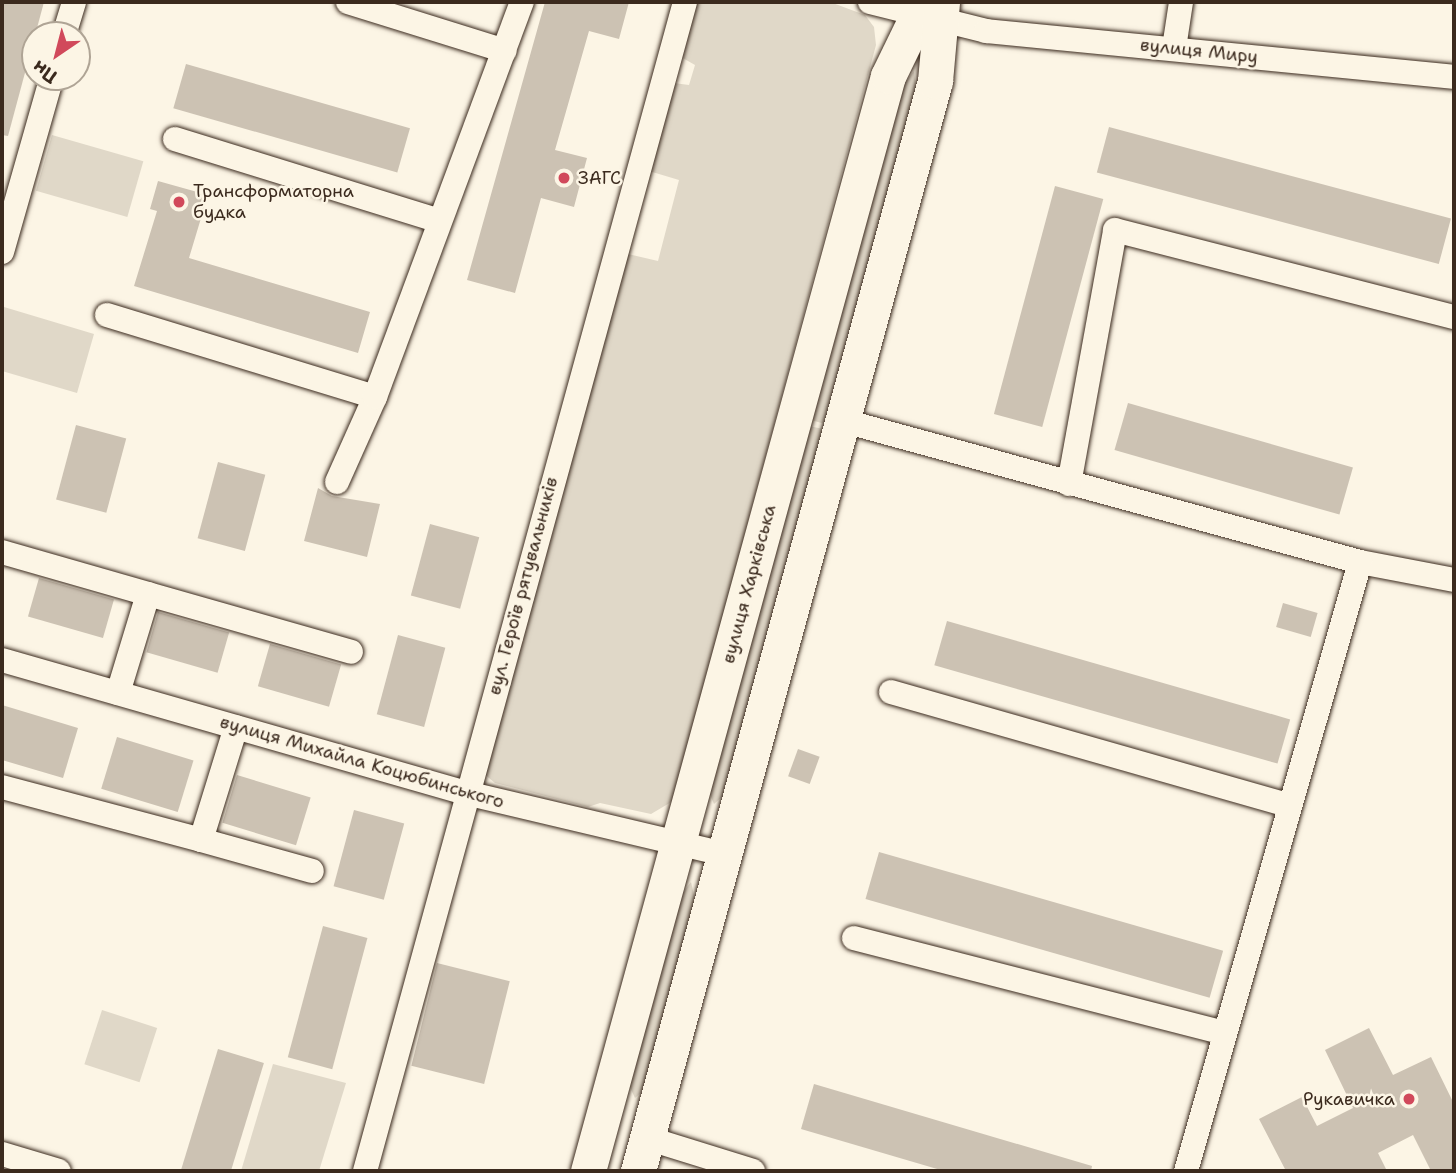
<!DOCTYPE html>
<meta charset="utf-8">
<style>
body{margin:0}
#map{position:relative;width:1456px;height:1173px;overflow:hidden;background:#fcf5e5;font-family:"Shantell Sans",sans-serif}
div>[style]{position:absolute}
.green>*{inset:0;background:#e0d8c8;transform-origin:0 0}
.building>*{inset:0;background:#ccc2b3;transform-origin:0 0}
.roads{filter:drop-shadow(0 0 2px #3b2a1e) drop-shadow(0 0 2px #3b2a1e)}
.street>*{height:24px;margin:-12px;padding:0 12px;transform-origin:12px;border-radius:12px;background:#fcf5e5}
.secondary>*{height:35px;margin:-17.5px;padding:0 17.5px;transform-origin:17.5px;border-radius:17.5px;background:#fcf5e5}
.dots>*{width:19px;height:19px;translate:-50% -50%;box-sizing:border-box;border:4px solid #fcf5e5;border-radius:50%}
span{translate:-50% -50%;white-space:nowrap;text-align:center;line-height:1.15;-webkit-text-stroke:5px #fcf5e5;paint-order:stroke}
.street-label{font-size:18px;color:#3b2a1e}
.poi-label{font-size:18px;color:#3b2a1e}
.left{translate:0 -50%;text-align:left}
.right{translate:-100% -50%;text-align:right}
.frame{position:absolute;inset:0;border:4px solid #3b2a1e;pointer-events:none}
.north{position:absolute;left:21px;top:21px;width:70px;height:70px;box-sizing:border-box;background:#fcf5e5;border:2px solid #afa495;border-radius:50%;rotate:215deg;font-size:19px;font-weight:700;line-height:28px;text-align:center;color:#3b2a1e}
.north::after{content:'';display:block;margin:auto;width:24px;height:32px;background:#d1495b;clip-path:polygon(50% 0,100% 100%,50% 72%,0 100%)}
</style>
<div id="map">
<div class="green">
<div style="clip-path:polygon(695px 2px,830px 2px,865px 15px,874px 27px,876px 45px,673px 801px,651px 814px,600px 803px,588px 807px,495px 783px,483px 773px,628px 254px,658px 261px,679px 180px,649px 171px,674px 83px,689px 85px,695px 65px,681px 57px)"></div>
<div style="clip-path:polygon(914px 71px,916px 88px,825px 424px,811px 420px,904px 84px)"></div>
<div style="left:52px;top:135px;width:95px;height:58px;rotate:16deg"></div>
<div style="clip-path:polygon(4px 307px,94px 334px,77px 393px,2px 371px)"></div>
<div style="clip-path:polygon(809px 426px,823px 429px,723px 796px,714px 804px,709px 792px)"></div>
<div style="clip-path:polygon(691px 882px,695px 899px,645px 1089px,635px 1098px,629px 1085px,681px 895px)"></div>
<div style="left:102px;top:1010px;width:58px;height:57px;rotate:18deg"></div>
<div style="clip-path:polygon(273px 1064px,346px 1083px,319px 1171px,241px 1171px)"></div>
</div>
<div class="building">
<div style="clip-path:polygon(2px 2px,44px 2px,8px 136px,2px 135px)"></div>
<div style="clip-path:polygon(545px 2px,629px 2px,619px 39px,589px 31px,555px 150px,587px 158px,574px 207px,541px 198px,515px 293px,467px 280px)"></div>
<div style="left:186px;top:64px;width:233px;height:46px;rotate:16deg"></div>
<div style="left:1109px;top:127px;width:354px;height:47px;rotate:15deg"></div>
<div style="clip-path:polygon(158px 181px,208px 195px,189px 258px,370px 312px,358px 353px,134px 286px,157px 211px,150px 209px)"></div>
<div style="left:1055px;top:186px;width:50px;height:236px;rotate:15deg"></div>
<div style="left:1128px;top:403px;width:234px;height:49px;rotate:16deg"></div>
<div style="left:76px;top:425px;width:52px;height:77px;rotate:15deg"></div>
<div style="left:218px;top:462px;width:49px;height:79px;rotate:15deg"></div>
<div style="clip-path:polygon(318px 488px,332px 496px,380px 504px,367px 557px,304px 541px)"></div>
<div style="left:430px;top:524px;width:51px;height:74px;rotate:15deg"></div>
<div style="left:39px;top:578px;width:78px;height:40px;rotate:16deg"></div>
<div style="left:1283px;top:603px;width:36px;height:25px;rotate:16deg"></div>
<div style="left:158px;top:612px;width:74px;height:42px;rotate:16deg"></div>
<div style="left:947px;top:621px;width:357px;height:46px;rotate:16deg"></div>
<div style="left:398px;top:635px;width:49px;height:82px;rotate:15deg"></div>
<div style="left:270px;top:644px;width:74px;height:44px;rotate:16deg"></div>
<div style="clip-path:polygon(2px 705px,78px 728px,63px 778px,2px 760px)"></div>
<div style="left:117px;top:737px;width:80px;height:54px;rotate:17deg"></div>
<div style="left:798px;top:749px;width:23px;height:29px;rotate:20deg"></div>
<div style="left:237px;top:775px;width:77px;height:50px;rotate:17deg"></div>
<div style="left:354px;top:810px;width:52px;height:79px;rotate:15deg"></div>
<div style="left:879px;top:852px;width:358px;height:49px;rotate:16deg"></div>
<div style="left:323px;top:926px;width:46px;height:136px;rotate:15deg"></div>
<div style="left:437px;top:963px;width:75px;height:106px;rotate:14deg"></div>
<div style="clip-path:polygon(1369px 1028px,1393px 1075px,1431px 1057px,1454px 1104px,1454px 1171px,1431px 1171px,1413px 1135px,1378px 1153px,1387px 1171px,1286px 1171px,1259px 1119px,1302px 1097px,1317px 1126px,1353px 1108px,1325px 1050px)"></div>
<div style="left:218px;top:1049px;width:48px;height:127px;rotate:17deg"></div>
<div style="clip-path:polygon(814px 1084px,1092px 1166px,1091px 1171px,944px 1171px,801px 1129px)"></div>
</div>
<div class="roads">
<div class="street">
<div style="left:348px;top:2px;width:164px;rotate:17.3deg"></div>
<div style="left:870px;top:2px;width:120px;rotate:14deg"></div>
<div style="left:986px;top:31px;width:470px;rotate:5.6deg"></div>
<div style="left:64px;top:35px;width:34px;rotate:-73deg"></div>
<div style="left:1174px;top:48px;width:47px;rotate:-81.3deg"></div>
<div style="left:175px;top:139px;width:277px;rotate:17.2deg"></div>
<div style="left:2px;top:252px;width:182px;rotate:-74.1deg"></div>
<div style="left:107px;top:315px;width:280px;rotate:17deg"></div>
<div style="left:844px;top:421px;width:535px;rotate:15.28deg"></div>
<div style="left:1360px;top:562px;width:96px;rotate:10.8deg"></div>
<div style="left:337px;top:482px;width:93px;rotate:-65.9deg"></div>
<div style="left:375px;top:397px;width:421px;rotate:-69.6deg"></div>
<div style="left:1069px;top:484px;width:258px;rotate:-79.7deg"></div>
<div style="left:1115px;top:230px;width:350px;rotate:14.4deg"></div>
<div style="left:2px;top:552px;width:152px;rotate:16deg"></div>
<div style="left:2px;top:660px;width:483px;rotate:16deg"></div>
<div style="left:466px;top:793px;width:265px;rotate:13.3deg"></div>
<div style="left:891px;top:692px;width:413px;rotate:15.9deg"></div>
<div style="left:118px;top:693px;width:103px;rotate:-73.1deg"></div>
<div style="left:148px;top:594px;width:211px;rotate:15.9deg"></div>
<div style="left:2px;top:787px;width:206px;rotate:14.9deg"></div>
<div style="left:201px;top:840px;width:118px;rotate:-72.8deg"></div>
<div style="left:201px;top:840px;width:115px;rotate:15.6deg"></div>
<div style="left:854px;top:938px;width:381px;rotate:14.4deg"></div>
<div style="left:647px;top:1138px;width:111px;rotate:17.3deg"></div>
<div style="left:2px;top:1154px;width:59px;rotate:16.6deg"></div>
<div style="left:365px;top:1171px;width:1212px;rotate:-74.69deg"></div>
<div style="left:1186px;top:1171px;width:633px;rotate:-74.05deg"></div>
</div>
<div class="secondary">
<div style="left:588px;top:1171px;width:1135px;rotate:-74.68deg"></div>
<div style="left:888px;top:76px;width:82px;rotate:-64.1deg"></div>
<div style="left:638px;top:1171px;width:1130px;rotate:-74.76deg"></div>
<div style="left:935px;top:81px;width:79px;rotate:-84.9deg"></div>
</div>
</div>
<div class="dots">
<div style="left:564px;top:178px;background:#d1495b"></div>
<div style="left:179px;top:202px;background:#d1495b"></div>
<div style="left:1409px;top:1099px;background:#d1495b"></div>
</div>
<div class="street-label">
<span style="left:1199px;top:51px;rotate:6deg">вулиця Миру</span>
<span style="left:749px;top:584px;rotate:-75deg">вулиця Харківська</span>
<span style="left:523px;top:586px;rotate:-75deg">вул. Героїв рятувальників</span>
<span style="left:362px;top:762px;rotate:16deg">вулиця Михайла Коцюбинського</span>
</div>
<div class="poi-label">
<span class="left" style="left:578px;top:178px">ЗАГС</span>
<span class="left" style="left:193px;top:202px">Трансформаторна<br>будка</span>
<span class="right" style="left:1395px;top:1099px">Рукавичка</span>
</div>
<div class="frame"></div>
<div class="north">Пн</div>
</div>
